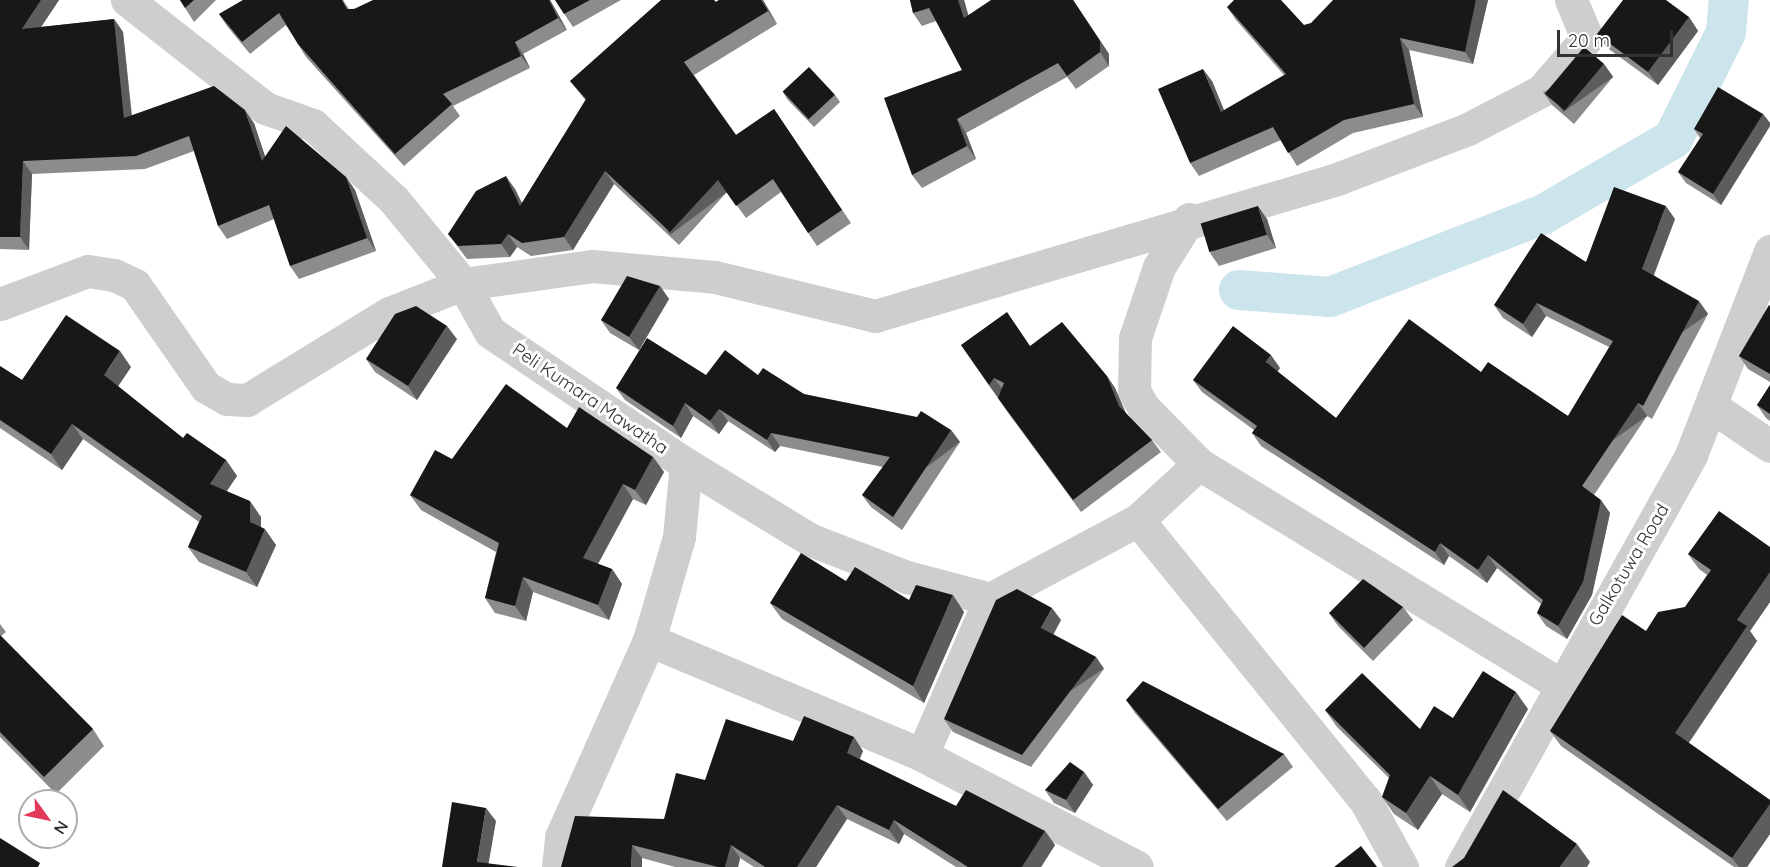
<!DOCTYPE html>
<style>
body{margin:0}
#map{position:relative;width:1770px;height:867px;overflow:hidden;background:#fff;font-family:Quicksand,sans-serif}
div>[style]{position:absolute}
.canal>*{height:40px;margin:-20px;padding:0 20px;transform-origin:20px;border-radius:20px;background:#cce4ec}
.street>*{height:33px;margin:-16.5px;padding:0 16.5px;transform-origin:16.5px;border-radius:16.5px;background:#cecece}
.wall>*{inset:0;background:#8c8c8c}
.shaded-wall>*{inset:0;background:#5d5d5d;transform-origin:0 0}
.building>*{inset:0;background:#181818;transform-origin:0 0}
span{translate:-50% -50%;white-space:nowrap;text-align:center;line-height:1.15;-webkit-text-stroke:6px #fff;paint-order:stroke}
.street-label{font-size:18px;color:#313131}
.north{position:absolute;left:18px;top:789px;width:60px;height:60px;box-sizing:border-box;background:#fff;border:2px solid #adadad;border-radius:50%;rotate:123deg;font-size:16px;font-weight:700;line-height:24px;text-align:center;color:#313131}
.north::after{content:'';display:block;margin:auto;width:21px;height:27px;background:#e33859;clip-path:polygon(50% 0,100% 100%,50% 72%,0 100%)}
.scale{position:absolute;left:1557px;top:30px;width:116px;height:27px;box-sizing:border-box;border:3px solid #313131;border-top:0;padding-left:8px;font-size:18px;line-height:21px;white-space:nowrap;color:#313131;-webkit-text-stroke:4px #fff;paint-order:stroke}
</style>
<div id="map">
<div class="canal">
<div style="left:1239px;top:290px;width:91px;rotate:4.4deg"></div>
<div style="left:1330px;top:297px;width:230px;rotate:-21.2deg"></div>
<div style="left:1544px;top:214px;width:149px;rotate:-30.2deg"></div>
<div style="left:1673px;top:139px;width:119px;rotate:-63.6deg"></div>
<div style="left:1726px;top:32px;width:32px;rotate:-85deg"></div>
</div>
<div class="street">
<div style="left:127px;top:0;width:175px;rotate:38deg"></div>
<div style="left:265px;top:108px;width:51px;rotate:19.5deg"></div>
<div style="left:313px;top:125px;width:110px;rotate:42.8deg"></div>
<div style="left:394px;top:200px;width:109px;rotate:50.6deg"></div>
<div style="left:463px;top:284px;width:55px;rotate:60.6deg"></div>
<div style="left:490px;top:332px;width:236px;rotate:34deg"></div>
<div style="left:686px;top:464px;width:146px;rotate:31.3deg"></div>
<div style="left:811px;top:540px;width:103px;rotate:21.1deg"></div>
<div style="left:907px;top:577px;width:86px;rotate:14.8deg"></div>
<div style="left:990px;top:599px;width:170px;rotate:113.6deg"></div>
<div style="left:1189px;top:219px;width:57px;rotate:122deg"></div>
<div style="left:1159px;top:267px;width:75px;rotate:108.7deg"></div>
<div style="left:1135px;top:338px;width:53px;rotate:91.1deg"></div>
<div style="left:1134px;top:391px;width:20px;rotate:60deg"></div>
<div style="left:1144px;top:408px;width:78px;rotate:45.5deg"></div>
<div style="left:1199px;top:464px;width:423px;rotate:31.4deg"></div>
<div style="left:0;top:304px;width:94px;rotate:-20.6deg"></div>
<div style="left:88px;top:271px;width:26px;rotate:9deg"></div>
<div style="left:114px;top:275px;width:23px;rotate:25deg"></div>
<div style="left:135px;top:285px;width:124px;rotate:55.2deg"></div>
<div style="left:206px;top:387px;width:24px;rotate:30deg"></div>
<div style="left:227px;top:399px;width:20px;rotate:3deg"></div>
<div style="left:247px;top:400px;width:167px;rotate:-31.5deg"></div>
<div style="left:389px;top:313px;width:79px;rotate:-21.4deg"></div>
<div style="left:463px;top:284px;width:130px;rotate:-7.9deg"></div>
<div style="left:592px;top:266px;width:123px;rotate:5.1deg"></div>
<div style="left:715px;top:277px;width:165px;rotate:13.7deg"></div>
<div style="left:875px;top:316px;width:482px;rotate:-16.5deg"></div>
<div style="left:1337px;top:179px;width:140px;rotate:-20.9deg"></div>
<div style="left:1468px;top:129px;width:82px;rotate:-27.5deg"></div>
<div style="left:1541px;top:91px;width:70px;rotate:-49deg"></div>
<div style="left:1587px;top:38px;width:41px;rotate:-112.8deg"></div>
<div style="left:1711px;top:406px;width:71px;rotate:34.1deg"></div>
<div style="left:686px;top:464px;width:73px;rotate:95.5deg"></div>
<div style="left:679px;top:537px;width:107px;rotate:106.2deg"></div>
<div style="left:649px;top:640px;width:296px;rotate:22.8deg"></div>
<div style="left:922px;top:755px;width:242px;rotate:27.5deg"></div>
<div style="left:1138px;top:520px;width:360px;rotate:51deg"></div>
<div style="left:1365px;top:800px;width:77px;rotate:61.1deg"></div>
<div style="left:990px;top:599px;width:168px;rotate:-28.1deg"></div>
<div style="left:1138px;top:520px;width:83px;rotate:-42.6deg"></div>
<div style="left:558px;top:867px;width:30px;rotate:-84deg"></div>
<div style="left:561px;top:837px;width:216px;rotate:-65.9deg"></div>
<div style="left:1461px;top:867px;width:472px;rotate:-60.8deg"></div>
<div style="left:1691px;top:455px;width:219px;rotate:-68.8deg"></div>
</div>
<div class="wall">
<div style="clip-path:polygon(0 0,59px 0,41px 27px,114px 19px,123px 32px,132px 115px,254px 123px,265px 157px,346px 177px,355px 190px,376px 251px,299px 279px,290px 266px,274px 219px,227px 239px,218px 226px,194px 151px,145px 169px,32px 174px,29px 250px,0 249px)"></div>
<div style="clip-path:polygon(180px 0,216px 0,194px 22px)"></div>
<div style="clip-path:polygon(243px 0,343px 0,349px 9px,550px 0,567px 30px,523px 54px,530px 68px,453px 106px,460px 116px,404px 166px,306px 57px,286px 25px,250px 54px,227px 26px,219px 14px)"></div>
<div style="clip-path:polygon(555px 0,621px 0,573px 27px)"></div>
<div style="clip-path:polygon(719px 0,763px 0,777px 24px,694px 75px,736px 135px,774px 109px,851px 223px,817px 246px,781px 192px,746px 218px,727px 192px,679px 245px,614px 184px,573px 250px,531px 256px,517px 247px,510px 257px,467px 259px,448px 234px,515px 189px,522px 203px,586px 101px,570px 81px)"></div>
<div style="clip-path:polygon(910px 0,964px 0,968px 15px,1073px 0,1109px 54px,1109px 66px,1076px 89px,1067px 77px,966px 133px,976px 159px,922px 188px,912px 175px,962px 70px,936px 21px,922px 26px,913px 13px)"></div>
<div style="clip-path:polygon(1488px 0,1473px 64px,1409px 50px,1423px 117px,1353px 133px,1297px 166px,1281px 140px,1199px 176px,1190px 163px,1212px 81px,1224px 110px,1284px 75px,1236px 20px,1227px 7px,1304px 25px)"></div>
<div style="clip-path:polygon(1689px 17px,1698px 31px,1658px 85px,1606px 47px,1597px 34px)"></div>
<div style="clip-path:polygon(1604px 64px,1613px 77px,1574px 124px,1552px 105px,1543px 92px)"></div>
<div style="clip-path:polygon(783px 92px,835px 95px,840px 102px,814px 127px,787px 99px)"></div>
<div style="clip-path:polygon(1763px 114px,1770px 123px,1770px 126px,1721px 205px,1686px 183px,1678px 172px,1700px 138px,1694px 129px)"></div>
<div style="clip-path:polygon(1267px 219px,1276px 248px,1219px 266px,1210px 253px)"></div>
<div style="clip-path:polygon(1675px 219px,1654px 275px,1708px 314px,1652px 419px,1647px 416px,1594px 495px,1610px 513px,1592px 595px,1567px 639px,1546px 626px,1537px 613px,1541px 604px,1497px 568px,1487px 583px,1449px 556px,1444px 565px,1261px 446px,1252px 433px,1254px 430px,1202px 392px,1193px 380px,1280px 368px,1277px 372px,1336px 418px,1481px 372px,1568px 416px,1609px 347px,1546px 316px,1532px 337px,1503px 318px,1494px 305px)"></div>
<div style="clip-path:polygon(660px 286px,669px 299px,639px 350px,610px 333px,601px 320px)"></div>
<div style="clip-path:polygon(1770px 306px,1770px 382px,1748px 369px,1739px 356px)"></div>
<div style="clip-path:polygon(457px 339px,417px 400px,375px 372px,366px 359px)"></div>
<div style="clip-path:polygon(961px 345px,1030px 346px,1107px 376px,1115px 388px,1125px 412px,1152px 440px,1161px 452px,1081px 512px,1006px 410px)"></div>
<div style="clip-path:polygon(0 366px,22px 380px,131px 367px,118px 386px,183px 438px,226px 460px,237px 476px,227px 491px,261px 517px,261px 527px,276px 545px,257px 587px,199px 562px,188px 547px,199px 522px,83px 439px,62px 470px,0 428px)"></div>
<div style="clip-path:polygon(706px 375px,758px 375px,804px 394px,951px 430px,960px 442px,902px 530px,871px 507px,862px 495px,883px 467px,780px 446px,775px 452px,728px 421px,719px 434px,693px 416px,681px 438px,625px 400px,616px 388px)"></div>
<div style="clip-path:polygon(1770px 385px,1770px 421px,1766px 418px,1757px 405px)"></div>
<div style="clip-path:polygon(567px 428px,653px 457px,664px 472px,646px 505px,633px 499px,598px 564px,612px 569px,622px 584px,609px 620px,533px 592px,526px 621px,495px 613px,485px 598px,496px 552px,421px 510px,410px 495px,452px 459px)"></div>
<div style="clip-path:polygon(1770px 547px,1770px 602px,1750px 631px,1757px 641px,1689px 743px,1770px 800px,1770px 834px,1747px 867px,1734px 867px,1561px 746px,1550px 731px,1646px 631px,1685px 607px,1707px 575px,1699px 569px,1688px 554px)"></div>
<div style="clip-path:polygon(846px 581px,909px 600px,964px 612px,924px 703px,782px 619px,770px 603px)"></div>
<div style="clip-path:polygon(1403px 607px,1413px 620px,1373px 661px,1338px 626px,1329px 613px)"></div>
<div style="clip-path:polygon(1061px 620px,1053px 634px,1096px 657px,1104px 669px,1031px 767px,953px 732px,944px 719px)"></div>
<div style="clip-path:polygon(0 624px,6px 632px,1px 636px,93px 729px,104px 746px,56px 794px,0 737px)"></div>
<div style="clip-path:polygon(1126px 700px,1284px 754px,1293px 767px,1227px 821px,1135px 713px)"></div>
<div style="clip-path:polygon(1528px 709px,1470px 812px,1442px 794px,1418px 830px,1394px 814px,1382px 797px,1389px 778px,1337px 727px,1325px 710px,1420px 729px,1453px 718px)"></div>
<div style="clip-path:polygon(793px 741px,863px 751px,860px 759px,956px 806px,1045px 831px,1055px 845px,1041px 867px,956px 867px,904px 834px,899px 844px,847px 819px,816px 867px,754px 867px,740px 858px,738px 867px,675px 867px,642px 858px,561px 867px,664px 819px,705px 780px)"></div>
<div style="clip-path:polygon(1084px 772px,1093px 785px,1075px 813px,1054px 803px,1045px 790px)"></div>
</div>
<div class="shaded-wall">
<div style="clip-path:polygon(41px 0,59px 0,31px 42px,22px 29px)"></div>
<div style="clip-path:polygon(549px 0,550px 0,567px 30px,558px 18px)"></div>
<div style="clip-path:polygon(761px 0,763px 0,777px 24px,768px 11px)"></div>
<div style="clip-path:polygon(958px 0,964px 0,973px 31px,964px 18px)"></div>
<div style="clip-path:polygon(1073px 0,1109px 54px,1109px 66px,1100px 52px)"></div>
<div style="clip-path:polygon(1476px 0,1488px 0,1473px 64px,1465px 52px)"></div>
<div style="clip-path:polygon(1689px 17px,1698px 31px,1658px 85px,1648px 72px)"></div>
<div style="clip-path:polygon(114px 19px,123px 32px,133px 131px,124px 118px)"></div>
<div style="clip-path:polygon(1400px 38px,1409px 50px,1423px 117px,1414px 104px)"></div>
<div style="clip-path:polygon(515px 42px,523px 54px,530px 68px,521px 56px)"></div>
<div style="left:1604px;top:64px;width:16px;height:61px;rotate:55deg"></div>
<div style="clip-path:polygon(1203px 69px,1212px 81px,1230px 125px,1221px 112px)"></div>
<div style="clip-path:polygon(245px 110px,254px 123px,271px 174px,262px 161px)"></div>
<div style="clip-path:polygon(1763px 114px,1770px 123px,1770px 126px,1721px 205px,1713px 194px)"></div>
<div style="clip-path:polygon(957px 119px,966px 133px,976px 159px,967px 146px)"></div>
<div style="clip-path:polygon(23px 161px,32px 174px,29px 250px,20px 237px)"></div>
<div style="clip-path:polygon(605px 171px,614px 184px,573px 250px,564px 237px)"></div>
<div style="clip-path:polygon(506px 176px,515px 189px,529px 218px,520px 206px)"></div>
<div style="clip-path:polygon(346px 177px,355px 190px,376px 251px,367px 238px)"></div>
<div style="left:718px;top:180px;width:15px;height:71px;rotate:53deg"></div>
<div style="clip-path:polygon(1258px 206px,1267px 219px,1276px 248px,1267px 235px)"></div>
<div style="clip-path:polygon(1666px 206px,1675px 219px,1651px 282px,1642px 269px)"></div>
<div style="clip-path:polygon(508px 234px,517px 247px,510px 257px,501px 244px)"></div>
<div style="clip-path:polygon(660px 286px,669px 299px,639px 350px,629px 337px)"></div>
<div style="left:1699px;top:301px;width:16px;height:119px;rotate:55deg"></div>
<div style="clip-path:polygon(1537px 303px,1546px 316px,1532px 337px,1523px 324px)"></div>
<div style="clip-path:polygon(447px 326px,457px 339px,417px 400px,408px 386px)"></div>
<div style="clip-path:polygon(120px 351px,131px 367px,115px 391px,104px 375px)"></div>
<div style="clip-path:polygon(1271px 355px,1280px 368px,1275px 375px,1266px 362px)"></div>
<div style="clip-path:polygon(1107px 376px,1115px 388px,1128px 418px,1119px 406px)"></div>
<div style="clip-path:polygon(994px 378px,1003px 390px,998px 397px,989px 385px)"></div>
<div style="clip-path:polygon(685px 403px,693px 416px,681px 438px,673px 426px)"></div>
<div style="left:1638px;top:403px;width:16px;height:100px;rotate:55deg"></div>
<div style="clip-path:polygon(719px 409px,728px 421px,719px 434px,710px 421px)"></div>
<div style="clip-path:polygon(72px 424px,83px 439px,62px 470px,51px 454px)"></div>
<div style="left:951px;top:430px;width:15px;height:105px;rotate:53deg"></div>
<div style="clip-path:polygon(771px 433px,780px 446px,775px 452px,767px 440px)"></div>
<div style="clip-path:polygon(653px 457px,664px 472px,646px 505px,635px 490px)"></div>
<div style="clip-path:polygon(226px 460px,237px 476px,221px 499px,210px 484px)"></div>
<div style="clip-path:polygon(623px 484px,633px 499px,593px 573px,583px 558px)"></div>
<div style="clip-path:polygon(1601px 500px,1610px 513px,1592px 595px,1567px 639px,1558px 626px)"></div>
<div style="clip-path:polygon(250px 501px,261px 517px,261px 538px,265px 529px,276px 545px,257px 587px,246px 572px,250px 522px)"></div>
<div style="clip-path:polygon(1440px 543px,1449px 556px,1444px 565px,1435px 552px)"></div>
<div style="clip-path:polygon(1488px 555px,1497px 568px,1487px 583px,1478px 570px)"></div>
<div style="clip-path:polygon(612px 569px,622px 584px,609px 620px,598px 605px)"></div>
<div style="clip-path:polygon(1770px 572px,1770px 602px,1750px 631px,1757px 641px,1685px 748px,1675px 733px,1737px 620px)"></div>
<div style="clip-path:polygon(523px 577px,533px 592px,526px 621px,515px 606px)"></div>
<div style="clip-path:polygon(953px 595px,964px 612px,924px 703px,913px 686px)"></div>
<div style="clip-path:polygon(1052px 608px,1061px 620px,1050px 641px,1041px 628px)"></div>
<div style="left:1096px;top:657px;width:14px;height:123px;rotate:56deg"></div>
<div style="clip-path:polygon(1516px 692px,1528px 709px,1470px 812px,1458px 795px)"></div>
<div style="clip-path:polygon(854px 737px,863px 751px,856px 767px,847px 753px)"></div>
<div style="clip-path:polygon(1084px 772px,1093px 785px,1075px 813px,1066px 800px)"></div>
<div style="clip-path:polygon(1430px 776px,1442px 794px,1418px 830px,1406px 813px)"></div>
<div style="clip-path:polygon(1770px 804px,1770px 834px,1747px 867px,1739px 867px,1732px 858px)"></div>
<div style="clip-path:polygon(837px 805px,847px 819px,816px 867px,797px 867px)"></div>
<div style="clip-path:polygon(486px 808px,496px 821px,488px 867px,477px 862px)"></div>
<div style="clip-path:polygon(894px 820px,904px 834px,899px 844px,889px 830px)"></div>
<div style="clip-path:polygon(1045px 831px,1055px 845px,1041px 867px,1022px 867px)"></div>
<div style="clip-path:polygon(1577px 844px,1590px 862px,1587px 867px,1560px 867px)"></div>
<div style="clip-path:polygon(632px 845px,642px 858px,642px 867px,631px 867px)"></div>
<div style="clip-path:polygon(731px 845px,740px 858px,738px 867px,725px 867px)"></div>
</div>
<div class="building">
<div style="clip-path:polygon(0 0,41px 0,22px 29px,114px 19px,124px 118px,214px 86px,245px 110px,262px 161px,286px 126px,346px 177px,367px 238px,290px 266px,269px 205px,218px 226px,189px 136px,136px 156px,23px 161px,20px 237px,0 237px)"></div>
<div style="clip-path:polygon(180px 0,194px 0,185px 8px)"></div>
<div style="clip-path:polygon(243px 0,342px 0,347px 9px,354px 9px,373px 0,549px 0,558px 18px,515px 42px,521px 56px,443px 94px,452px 104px,395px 154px,298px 44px,279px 13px,242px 42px,219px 14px)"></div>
<div style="clip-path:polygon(555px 0,590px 0,564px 14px)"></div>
<div style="clip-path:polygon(661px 0,714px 0,716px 2px,719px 0,761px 0,768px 11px,684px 62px,736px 135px,774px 109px,842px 210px,808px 233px,773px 179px,736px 206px,718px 180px,670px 232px,605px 171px,564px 237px,522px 243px,508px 234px,501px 244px,458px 246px,448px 234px,476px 191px,506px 176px,520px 206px,586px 99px,570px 81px)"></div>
<div style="clip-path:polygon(910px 0,958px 0,964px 18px,991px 0,1073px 0,1100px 41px,1100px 52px,1067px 76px,1058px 63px,957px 119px,967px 146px,912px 175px,884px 98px,962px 70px,929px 8px,913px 13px)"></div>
<div style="clip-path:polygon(1234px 0,1281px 0,1304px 25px,1311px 23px,1333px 0,1476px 0,1465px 52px,1400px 38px,1414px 104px,1344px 120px,1288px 153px,1273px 127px,1190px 163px,1158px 89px,1203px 69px,1221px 112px,1286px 74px,1227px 7px)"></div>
<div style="clip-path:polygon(1623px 0,1666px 0,1689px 17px,1648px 72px,1597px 34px)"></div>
<div style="left:1584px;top:47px;width:26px;height:61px;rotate:40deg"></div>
<div style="left:809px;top:67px;width:38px;height:36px;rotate:47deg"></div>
<div style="clip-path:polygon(1718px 87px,1763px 114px,1713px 194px,1678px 172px,1703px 134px,1694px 129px)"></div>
<div style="clip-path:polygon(1614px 187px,1666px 206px,1642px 269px,1699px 301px,1643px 406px,1638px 403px,1582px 486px,1601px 500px,1583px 582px,1558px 626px,1537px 613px,1543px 600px,1488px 555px,1478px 570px,1440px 543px,1435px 552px,1252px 433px,1257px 426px,1193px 380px,1233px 326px,1271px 355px,1266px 362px,1336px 418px,1409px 319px,1481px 372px,1488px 362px,1568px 416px,1613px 341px,1537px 303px,1523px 324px,1494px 305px,1541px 233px,1586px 262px)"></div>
<div style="left:1258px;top:206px;width:30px;height:60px;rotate:73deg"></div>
<div style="clip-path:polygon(627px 276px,660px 286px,629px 337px,601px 320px)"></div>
<div style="clip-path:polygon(1769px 305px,1770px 306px,1770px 374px,1739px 356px)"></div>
<div style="clip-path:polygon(416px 306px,447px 326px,408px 386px,366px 359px,395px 314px)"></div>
<div style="clip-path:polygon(1007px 312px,1030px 346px,1062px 322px,1107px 376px,1119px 406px,1152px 440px,1073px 500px,998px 398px,1004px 383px,994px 378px,989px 385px,961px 345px)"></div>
<div style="clip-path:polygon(66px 315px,120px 351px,104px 375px,183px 438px,187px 433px,226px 460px,210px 484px,250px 501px,250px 522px,265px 529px,246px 572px,188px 547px,202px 516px,72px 424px,51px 454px,0 420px,0 366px,22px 380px)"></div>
<div style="clip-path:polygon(647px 338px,706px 375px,725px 350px,758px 375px,763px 368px,804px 394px,917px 417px,921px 411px,951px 430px,893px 517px,862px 495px,890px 457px,771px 433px,767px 440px,719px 409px,710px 421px,685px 403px,673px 426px,616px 388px)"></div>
<div style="clip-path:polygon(506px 384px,567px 428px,579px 407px,653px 457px,635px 490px,623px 484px,583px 558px,612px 569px,598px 605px,523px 577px,515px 606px,485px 598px,499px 543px,410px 495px,435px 450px,452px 459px)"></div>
<div style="clip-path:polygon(1770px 385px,1770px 414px,1757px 405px)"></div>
<div style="clip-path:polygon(1719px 511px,1770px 547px,1770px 572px,1737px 620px,1747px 626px,1675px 733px,1770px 800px,1770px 804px,1732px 858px,1550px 731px,1622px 615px,1646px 631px,1658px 612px,1685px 607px,1711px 570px,1688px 554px)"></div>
<div style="clip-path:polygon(801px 553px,846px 581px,855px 567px,909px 600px,916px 585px,953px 595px,913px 686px,770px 603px)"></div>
<div style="clip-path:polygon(1363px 579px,1403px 607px,1364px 648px,1329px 613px)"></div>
<div style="clip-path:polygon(1017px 589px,1052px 608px,1041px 628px,1096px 657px,1022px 755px,944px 719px,996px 600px)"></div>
<div style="clip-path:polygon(0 635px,93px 729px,44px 777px,0 732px)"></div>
<div style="clip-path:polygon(1483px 671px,1516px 692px,1458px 795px,1430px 776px,1406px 813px,1382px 797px,1390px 775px,1325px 710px,1362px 673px,1420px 729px,1434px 706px,1453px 718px)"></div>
<div style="clip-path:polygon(1143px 681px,1284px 754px,1218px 809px,1126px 700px)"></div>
<div style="clip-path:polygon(804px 716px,854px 737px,847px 753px,956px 806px,966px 790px,1045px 831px,1022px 867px,968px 867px,894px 820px,889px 830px,837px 805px,797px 867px,765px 867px,731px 845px,725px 867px,718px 867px,632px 845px,631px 867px,561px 867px,575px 816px,664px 819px,676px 773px,705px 780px,726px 719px,793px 741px)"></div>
<div style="clip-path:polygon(1070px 762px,1084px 772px,1066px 800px,1045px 790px)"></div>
<div style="clip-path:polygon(1503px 790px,1577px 844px,1560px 867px,1452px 867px,1464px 858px)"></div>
<div style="clip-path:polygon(452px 802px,486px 808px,477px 862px,518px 867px,442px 867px)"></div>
<div style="clip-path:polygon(0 838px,40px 863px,38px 867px,0 867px)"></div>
<div style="clip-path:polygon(1361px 846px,1377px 867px,1334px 867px)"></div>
</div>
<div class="street-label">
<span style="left:590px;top:399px;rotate:34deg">Peli Kumara Mawatha</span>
<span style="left:1629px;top:565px;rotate:-59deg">Galkotuwa Road</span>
</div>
<div class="north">N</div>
<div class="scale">20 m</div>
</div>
